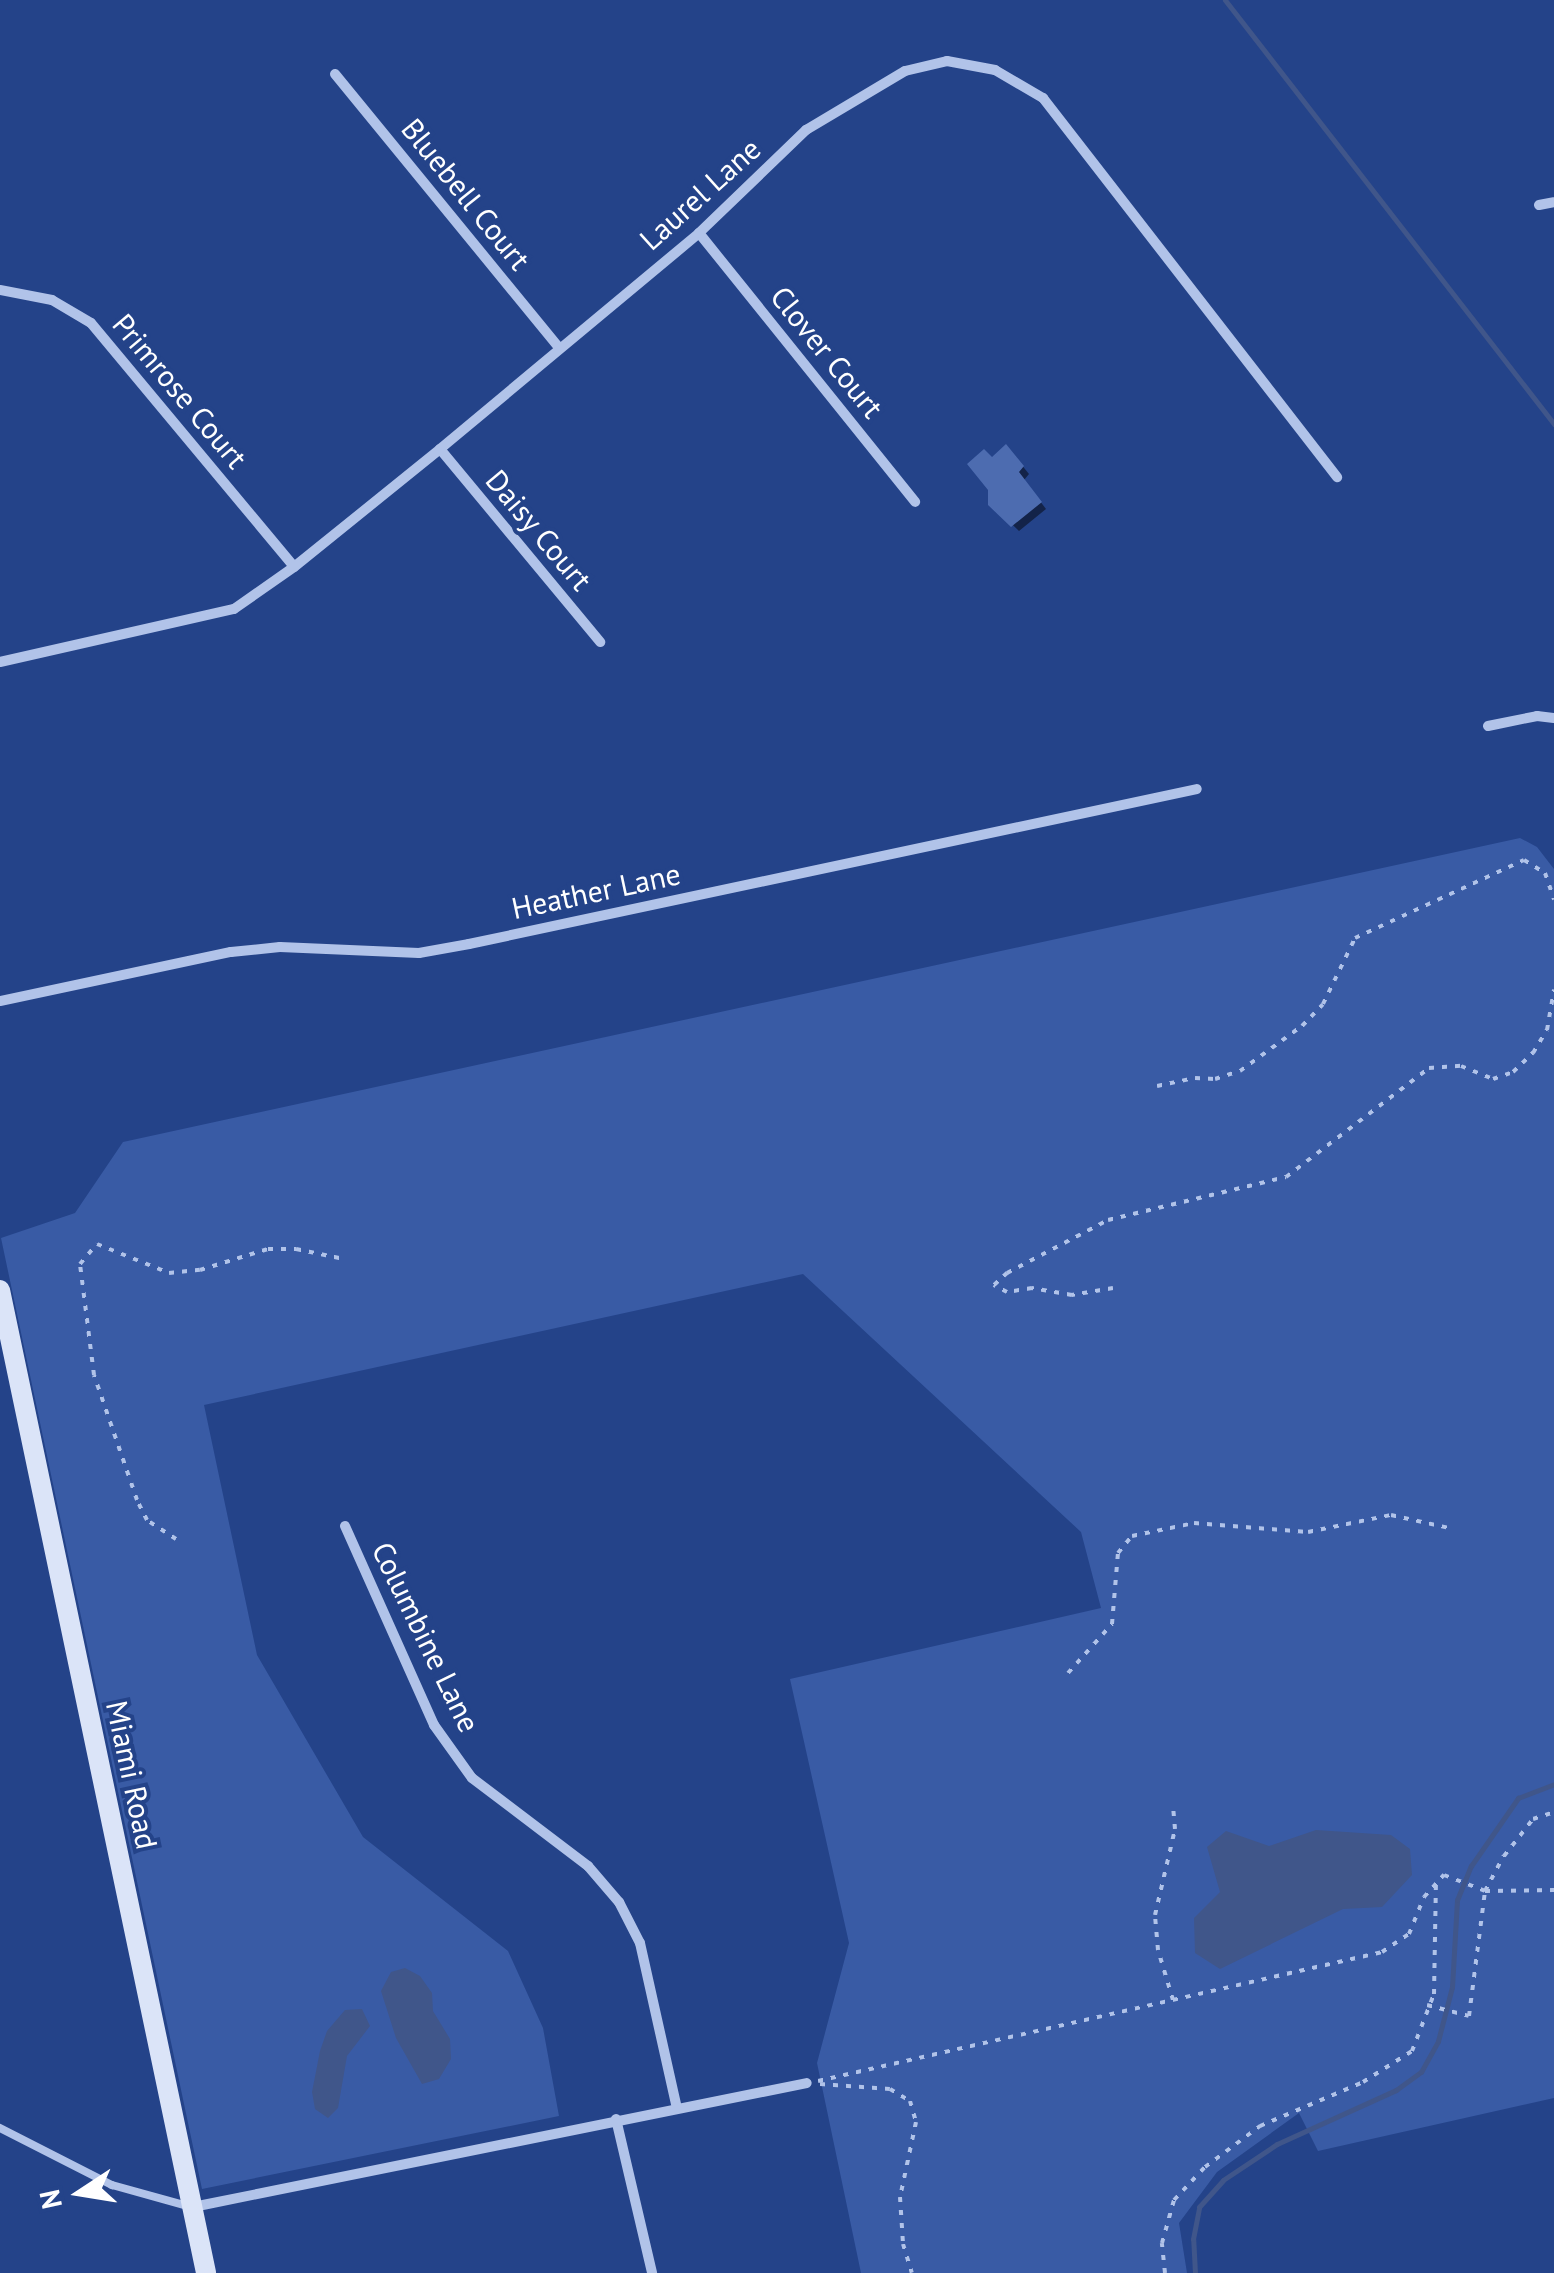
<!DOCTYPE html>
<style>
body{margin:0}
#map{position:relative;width:1554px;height:2273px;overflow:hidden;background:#244389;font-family:"PT Sans",sans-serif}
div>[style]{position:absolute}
.green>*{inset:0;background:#395ba5}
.water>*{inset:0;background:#40568a}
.shadow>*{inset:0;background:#0007}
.stream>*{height:5px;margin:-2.5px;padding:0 2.5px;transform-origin:2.5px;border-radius:2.5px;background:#40568a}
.building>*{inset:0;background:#4d6cb0}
.path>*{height:4px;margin-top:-2px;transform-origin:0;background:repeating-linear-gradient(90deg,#b1c3e9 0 5px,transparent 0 13px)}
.lane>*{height:8px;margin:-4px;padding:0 4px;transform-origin:4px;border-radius:4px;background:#b1c3e9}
.street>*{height:10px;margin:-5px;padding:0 5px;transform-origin:5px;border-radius:5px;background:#b1c3e9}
.secondary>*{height:20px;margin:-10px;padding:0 10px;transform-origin:10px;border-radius:10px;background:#dbe4f8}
span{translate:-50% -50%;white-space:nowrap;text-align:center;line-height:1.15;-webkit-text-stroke:8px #244389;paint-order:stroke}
.street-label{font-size:30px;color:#fff}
.north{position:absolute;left:30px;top:2143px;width:100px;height:100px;-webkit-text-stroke:8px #244389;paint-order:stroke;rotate:258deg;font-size:28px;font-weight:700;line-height:40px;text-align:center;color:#fff}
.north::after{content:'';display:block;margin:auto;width:35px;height:45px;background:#fff;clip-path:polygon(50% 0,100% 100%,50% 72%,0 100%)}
</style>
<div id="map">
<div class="green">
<div style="clip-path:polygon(1520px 838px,1537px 847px,1554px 869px,1554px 2098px,1318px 2151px,1299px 2113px,1217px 2172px,1179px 2223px,1187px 2273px,861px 2273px,817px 2063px,849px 1943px,790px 1679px,1101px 1608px,1081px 1532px,803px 1274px,204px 1405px,257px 1655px,363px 1837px,508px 1951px,543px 2028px,559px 2116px,202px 2189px,1px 1238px,75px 1213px,123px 1142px)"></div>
</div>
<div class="water">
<div style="clip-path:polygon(1316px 1830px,1391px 1835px,1410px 1849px,1412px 1875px,1382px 1907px,1343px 1909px,1220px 1969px,1195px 1953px,1194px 1918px,1220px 1892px,1207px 1847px,1226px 1831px,1269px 1846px)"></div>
<div style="clip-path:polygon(405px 1968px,420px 1976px,432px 1993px,433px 2011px,450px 2039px,451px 2059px,439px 2079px,422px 2084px,396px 2038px,381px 1991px,391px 1972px)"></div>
<div style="clip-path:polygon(362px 2009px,370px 2026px,347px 2056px,338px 2108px,328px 2118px,315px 2109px,312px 2092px,320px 2051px,327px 2031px,345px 2010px)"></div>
</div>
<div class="shadow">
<div style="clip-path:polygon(1012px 453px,1029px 474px,1024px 480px,1046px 509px,1019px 531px,991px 504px,992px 460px)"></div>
</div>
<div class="stream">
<div style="left:1225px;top:0;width:537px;rotate:52.19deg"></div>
<div style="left:1195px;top:2273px;width:34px;rotate:-93deg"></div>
<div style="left:1193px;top:2239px;width:33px;rotate:-79deg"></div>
<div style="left:1199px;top:2207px;width:36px;rotate:-48deg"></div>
<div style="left:1223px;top:2180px;width:65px;rotate:-33.7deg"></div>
<div style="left:1277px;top:2144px;width:131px;rotate:-24.4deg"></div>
<div style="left:1396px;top:2090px;width:31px;rotate:-36deg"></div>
<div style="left:1421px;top:2072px;width:35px;rotate:-61deg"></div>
<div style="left:1438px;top:2041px;width:56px;rotate:-75.5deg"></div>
<div style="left:1452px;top:1987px;width:87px;rotate:-86.7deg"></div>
<div style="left:1457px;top:1900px;width:37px;rotate:-68deg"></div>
<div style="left:1471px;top:1866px;width:83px;rotate:-55.3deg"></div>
<div style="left:1518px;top:1798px;width:39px;rotate:-21deg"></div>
</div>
<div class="building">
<div style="clip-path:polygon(1006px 444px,1024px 466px,1019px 472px,1042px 502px,1011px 527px,988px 505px,988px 490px,967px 464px,984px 449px,992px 457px)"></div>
</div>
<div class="path">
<div style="left:1157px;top:1086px;width:39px;rotate:-12deg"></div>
<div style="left:1195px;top:1078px;width:20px;rotate:3deg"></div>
<div style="left:1215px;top:1079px;width:26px;rotate:-18deg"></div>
<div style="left:1240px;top:1071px;width:77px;rotate:-36deg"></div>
<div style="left:1302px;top:1026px;width:30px;rotate:-46deg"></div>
<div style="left:1323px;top:1004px;width:73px;rotate:-64.1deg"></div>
<div style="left:1355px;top:938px;width:186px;rotate:-24.8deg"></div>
<div style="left:1524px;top:860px;width:25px;rotate:32deg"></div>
<div style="left:1545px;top:873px;width:28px;rotate:71deg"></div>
<div style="left:1113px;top:1288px;width:42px;rotate:170.3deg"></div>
<div style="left:1072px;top:1295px;width:41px;rotate:-170.1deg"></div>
<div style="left:1032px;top:1288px;width:25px;rotate:171deg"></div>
<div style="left:1007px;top:1292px;width:15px;rotate:-152deg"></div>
<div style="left:994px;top:1285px;width:18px;rotate:-43deg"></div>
<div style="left:1007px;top:1273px;width:114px;rotate:-27.7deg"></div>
<div style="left:1108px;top:1220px;width:183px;rotate:-13.6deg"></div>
<div style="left:1286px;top:1177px;width:180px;rotate:-37.3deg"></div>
<div style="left:1429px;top:1068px;width:32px;rotate:-4deg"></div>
<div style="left:1461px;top:1066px;width:35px;rotate:22deg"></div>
<div style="left:1493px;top:1079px;width:21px;rotate:-19deg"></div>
<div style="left:1513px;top:1072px;width:28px;rotate:-44deg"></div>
<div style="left:1533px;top:1053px;width:27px;rotate:-59deg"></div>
<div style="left:1547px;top:1030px;width:41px;rotate:-80.1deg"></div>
<div style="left:176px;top:1539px;width:35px;rotate:-147deg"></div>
<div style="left:147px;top:1520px;width:22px;rotate:-117deg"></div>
<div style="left:137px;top:1500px;width:132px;rotate:-109deg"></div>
<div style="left:94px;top:1375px;width:112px;rotate:-97.2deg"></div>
<div style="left:80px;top:1264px;width:26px;rotate:-50deg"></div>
<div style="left:97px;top:1244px;width:78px;rotate:21.9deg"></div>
<div style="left:169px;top:1273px;width:31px;rotate:-6deg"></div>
<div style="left:200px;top:1270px;width:71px;rotate:-17.2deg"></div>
<div style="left:268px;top:1249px;width:28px"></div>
<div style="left:296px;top:1249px;width:49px;rotate:11.8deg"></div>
<div style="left:1068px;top:1673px;width:66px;rotate:-48.1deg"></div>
<div style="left:1112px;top:1624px;width:71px;rotate:-85.2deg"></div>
<div style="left:1118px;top:1553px;width:22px;rotate:-51deg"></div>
<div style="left:1132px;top:1536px;width:63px;rotate:-11.8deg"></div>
<div style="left:1194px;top:1523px;width:114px;rotate:4.5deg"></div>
<div style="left:1308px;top:1532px;width:85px;rotate:-11.6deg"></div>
<div style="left:1391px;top:1515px;width:59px;rotate:12.6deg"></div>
<div style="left:1173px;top:2000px;width:52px;rotate:-106.7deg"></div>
<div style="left:1158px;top:1950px;width:35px;rotate:-95deg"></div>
<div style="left:1155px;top:1915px;width:88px;rotate:-76.9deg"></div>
<div style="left:1175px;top:1829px;width:24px;rotate:-95deg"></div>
<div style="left:1427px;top:2005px;width:43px;rotate:14.7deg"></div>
<div style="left:1469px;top:2016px;width:126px;rotate:-82.7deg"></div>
<div style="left:1485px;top:1891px;width:40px;rotate:-62deg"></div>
<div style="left:1504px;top:1856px;width:47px;rotate:-51.9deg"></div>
<div style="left:1533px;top:1819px;width:22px;rotate:-18deg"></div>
<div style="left:818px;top:2081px;width:579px;rotate:-12.88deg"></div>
<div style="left:1382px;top:1952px;width:32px;rotate:-34deg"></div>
<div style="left:1409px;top:1934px;width:40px;rotate:-68deg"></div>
<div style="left:1424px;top:1897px;width:30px;rotate:-48deg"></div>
<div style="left:1444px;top:1875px;width:44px;rotate:21.3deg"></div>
<div style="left:1485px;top:1891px;width:69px;rotate:-0.8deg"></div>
<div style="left:820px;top:2084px;width:70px;rotate:4.1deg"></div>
<div style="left:890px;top:2089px;width:23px;rotate:31deg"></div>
<div style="left:910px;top:2101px;width:22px;rotate:74deg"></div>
<div style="left:916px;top:2122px;width:77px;rotate:102deg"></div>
<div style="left:900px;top:2197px;width:47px;rotate:86.3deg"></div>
<div style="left:903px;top:2244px;width:30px;rotate:73deg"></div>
<div style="left:1165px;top:2273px;width:30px;rotate:-96deg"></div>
<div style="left:1162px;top:2243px;width:45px;rotate:-74.4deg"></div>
<div style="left:1174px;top:2200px;width:45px;rotate:-46.8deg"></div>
<div style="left:1205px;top:2167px;width:69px;rotate:-36.7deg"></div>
<div style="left:1260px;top:2126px;width:112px;rotate:-23.1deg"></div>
<div style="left:1363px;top:2082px;width:58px;rotate:-32.3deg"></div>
<div style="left:1412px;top:2051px;width:61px;rotate:-68.9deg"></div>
<div style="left:1434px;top:1994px;width:111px;rotate:-89deg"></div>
</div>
<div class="lane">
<div style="left:0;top:2128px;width:126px;rotate:27deg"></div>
<div style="left:112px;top:2185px;width:78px;rotate:15.6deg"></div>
</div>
<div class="street">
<div style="left:335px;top:74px;width:352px;rotate:50.7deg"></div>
<div style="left:1539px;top:205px;width:15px;rotate:-11deg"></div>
<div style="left:699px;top:233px;width:345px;rotate:51.2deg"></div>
<div style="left:0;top:290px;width:53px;rotate:10.9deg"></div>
<div style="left:52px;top:300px;width:45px;rotate:30.5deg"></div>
<div style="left:91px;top:323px;width:317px;rotate:50.2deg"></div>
<div style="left:440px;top:449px;width:251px;rotate:50.3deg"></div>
<div style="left:0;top:662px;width:240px;rotate:-12.8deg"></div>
<div style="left:234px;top:609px;width:73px;rotate:-35deg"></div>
<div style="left:294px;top:567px;width:188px;rotate:-38.9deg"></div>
<div style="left:440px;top:449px;width:337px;rotate:-39.8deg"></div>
<div style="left:699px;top:233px;width:149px;rotate:-43.9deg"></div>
<div style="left:806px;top:130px;width:115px;rotate:-30.8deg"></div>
<div style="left:905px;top:71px;width:43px;rotate:-13.4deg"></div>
<div style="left:947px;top:61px;width:49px;rotate:10.6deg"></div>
<div style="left:995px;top:70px;width:56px;rotate:30.3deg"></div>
<div style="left:1043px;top:98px;width:480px;rotate:52.2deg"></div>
<div style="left:1488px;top:726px;width:50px;rotate:-11.5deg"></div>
<div style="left:1537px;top:716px;width:17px;rotate:7deg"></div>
<div style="left:0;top:1001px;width:236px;rotate:-12deg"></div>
<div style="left:231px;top:952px;width:49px;rotate:-5.8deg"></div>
<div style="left:280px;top:947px;width:139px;rotate:2.5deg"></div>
<div style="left:419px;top:953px;width:51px;rotate:-10.2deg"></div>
<div style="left:469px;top:944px;width:744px;rotate:-12.02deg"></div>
<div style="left:345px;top:1526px;width:218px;rotate:65.9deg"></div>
<div style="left:434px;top:1725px;width:65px;rotate:54.4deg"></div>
<div style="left:472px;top:1778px;width:146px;rotate:37.2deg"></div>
<div style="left:588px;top:1866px;width:48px;rotate:49.3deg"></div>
<div style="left:619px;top:1902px;width:46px;rotate:62.9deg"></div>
<div style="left:640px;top:1943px;width:169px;rotate:77.4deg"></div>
<div style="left:616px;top:2119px;width:158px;rotate:76.8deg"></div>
<div style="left:193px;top:2207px;width:626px;rotate:-11.42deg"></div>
</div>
<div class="secondary">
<div style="left:0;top:1290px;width:1004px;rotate:78.16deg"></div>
</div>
<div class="street-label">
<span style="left:466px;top:194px;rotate:51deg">Bluebell Court</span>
<span style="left:700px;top:194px;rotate:-42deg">Laurel Lane</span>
<span style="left:827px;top:352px;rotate:51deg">Clover Court</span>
<span style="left:180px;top:391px;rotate:50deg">Primrose Court</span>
<span style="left:539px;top:530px;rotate:50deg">Daisy Court</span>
<span style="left:596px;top:891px;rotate:-12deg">Heather Lane</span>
<span style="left:426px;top:1637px;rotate:64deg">Columbine Lane</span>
<span style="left:132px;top:1775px;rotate:78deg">Miami Road</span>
</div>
<div class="north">N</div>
</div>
